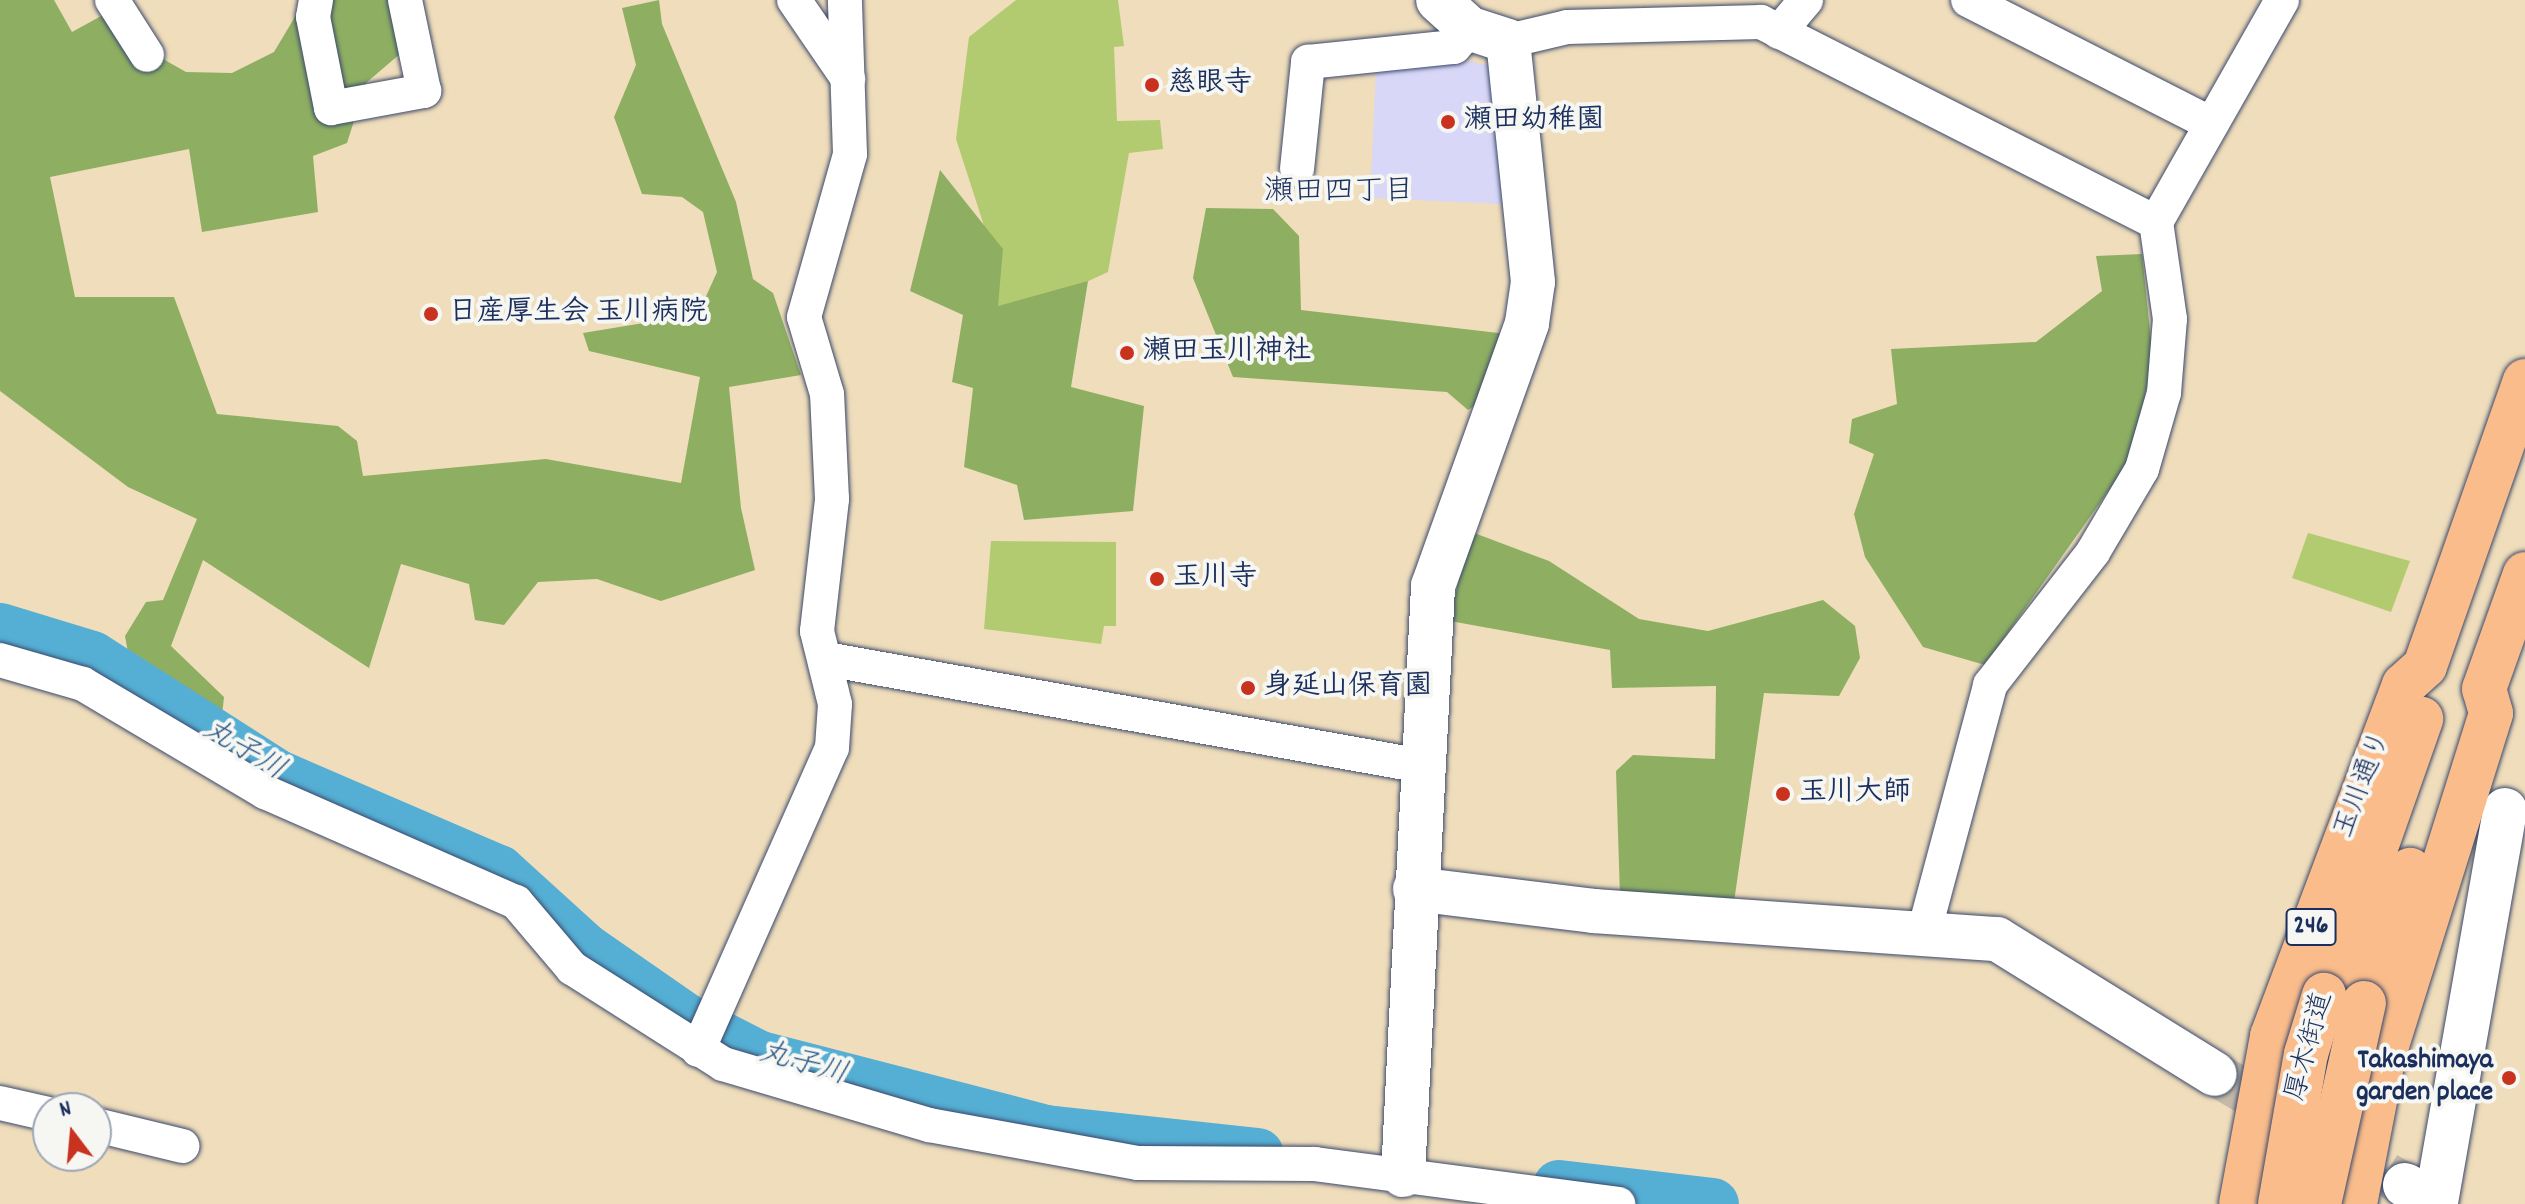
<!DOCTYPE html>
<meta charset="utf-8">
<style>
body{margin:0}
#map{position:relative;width:2525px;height:1204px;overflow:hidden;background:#efddbb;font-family:Dekko,"Klee One",sans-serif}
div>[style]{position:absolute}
.built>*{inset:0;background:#d8d7f8}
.green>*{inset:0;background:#b3cb70}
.forest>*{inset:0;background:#8eaf62}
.river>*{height:52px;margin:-26px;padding:0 26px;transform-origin:26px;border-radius:26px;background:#55aed3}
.tertiary-tunnel>*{height:44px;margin-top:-22px;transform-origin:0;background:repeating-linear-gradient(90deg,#c5baa8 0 44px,transparent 0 66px)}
.roads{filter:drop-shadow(0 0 2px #3b496c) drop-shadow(0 0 2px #3b496c)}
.minor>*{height:34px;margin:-17px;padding:0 17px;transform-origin:17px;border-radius:17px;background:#fff}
.tertiary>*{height:44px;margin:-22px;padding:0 22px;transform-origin:22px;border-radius:22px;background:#fff}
.trunk>*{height:44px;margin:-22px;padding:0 22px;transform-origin:22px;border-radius:22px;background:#f9bc8a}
.bridges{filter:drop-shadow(0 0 2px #3b496c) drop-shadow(0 0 2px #3b496c)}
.trunk-bridge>*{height:44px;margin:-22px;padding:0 22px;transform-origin:22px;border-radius:22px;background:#f9bc8a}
.dots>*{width:22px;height:22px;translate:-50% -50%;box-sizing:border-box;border:4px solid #f6f6f2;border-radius:50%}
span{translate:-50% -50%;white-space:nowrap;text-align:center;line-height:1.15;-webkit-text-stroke:8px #f6f6f2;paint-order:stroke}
.shield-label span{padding:2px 6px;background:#f6f6f2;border:2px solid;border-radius:6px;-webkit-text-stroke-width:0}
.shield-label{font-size:26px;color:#1b2f5e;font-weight:700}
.poi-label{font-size:28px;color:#1b2f5e;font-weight:700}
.left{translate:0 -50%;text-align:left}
.right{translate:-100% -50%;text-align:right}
.street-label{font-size:28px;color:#1b2f5e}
.neighbourhood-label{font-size:30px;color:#1b2f5e}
.water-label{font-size:30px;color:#2f5b87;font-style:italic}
.north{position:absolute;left:32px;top:1092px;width:80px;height:80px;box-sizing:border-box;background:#f6f6f2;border:2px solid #9ea6b7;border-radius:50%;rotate:344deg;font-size:22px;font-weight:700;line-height:32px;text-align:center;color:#1b2f5e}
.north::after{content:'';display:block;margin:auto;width:28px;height:36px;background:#c8321e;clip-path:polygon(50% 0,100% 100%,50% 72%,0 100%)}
</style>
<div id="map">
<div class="built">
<div style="clip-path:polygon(1469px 61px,1491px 66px,1502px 204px,1370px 198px,1376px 69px)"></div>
</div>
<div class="green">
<div style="clip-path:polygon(1016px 0,1118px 0,1124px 46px,1114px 47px,1117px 121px,1160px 120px,1163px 149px,1129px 153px,1108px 272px,1013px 316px,983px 310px,987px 235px,956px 139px,969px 37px)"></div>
<div style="clip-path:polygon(2308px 533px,2410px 561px,2391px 612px,2292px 578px)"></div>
<div style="clip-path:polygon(991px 541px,1116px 542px,1116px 626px,1104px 626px,1101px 644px,984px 629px)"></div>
</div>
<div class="forest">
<div style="clip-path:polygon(0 0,54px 0,72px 32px,103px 15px,112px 30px,186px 72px,232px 73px,274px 52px,305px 0,394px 0,401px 53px,366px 83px,347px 143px,313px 156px,318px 212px,202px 232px,189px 149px,50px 177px,75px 297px,174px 297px,217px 414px,338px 426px,357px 441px,363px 476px,546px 459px,681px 483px,700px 377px,589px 351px,583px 333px,698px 314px,717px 272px,703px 212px,682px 197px,642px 194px,614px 117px,636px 65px,622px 8px,659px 0,662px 24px,736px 202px,753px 279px,773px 293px,801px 375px,729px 387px,741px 508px,755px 570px,661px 601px,597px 579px,538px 582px,504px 625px,475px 620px,469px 584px,401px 564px,369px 668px,203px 560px,171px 646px,224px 697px,222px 716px,129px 658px,125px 636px,146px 602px,163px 600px,197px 519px,128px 487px,0 391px)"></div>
<div style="clip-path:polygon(940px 170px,1003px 249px,998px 306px,1088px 281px,1071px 387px,1144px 406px,1133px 511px,1024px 520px,1017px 485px,964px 467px,973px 388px,952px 382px,963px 315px,910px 291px)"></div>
<div style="clip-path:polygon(1206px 208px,1273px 209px,1299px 236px,1301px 310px,1507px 334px,1480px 402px,1468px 410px,1447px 392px,1233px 377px,1193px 278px)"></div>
<div style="clip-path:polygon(2142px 254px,2153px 360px,2131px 459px,1985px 665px,1923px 647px,1865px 557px,1854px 514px,1874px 454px,1849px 443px,1852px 419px,1897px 404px,1891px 349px,2036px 342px,2102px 291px,2096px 256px)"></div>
<div style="clip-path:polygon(1469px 531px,1549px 561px,1639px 619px,1708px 631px,1823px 600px,1855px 626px,1860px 658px,1839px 696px,1764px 693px,1733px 909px,1620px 896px,1616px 771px,1633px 755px,1715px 759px,1716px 686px,1612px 688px,1610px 650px,1450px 621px)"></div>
</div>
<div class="river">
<div style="left:0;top:629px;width:96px;rotate:16.9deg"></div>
<div style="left:92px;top:657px;width:221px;rotate:32.6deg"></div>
<div style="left:278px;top:776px;width:241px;rotate:23.3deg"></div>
<div style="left:499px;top:871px;width:116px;rotate:42.2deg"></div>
<div style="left:585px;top:949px;width:124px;rotate:34.8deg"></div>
<div style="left:687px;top:1020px;width:82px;rotate:26.9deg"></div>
<div style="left:760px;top:1057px;width:295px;rotate:14.5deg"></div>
<div style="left:1046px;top:1131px;width:213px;rotate:6.2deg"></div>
<div style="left:1559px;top:1186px;width:155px;rotate:6.7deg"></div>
</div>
<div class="tertiary-tunnel">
<div style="left:2215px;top:1074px;width:220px;rotate:30.3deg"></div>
</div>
<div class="roads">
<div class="minor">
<div style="left:112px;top:0;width:65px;rotate:57.5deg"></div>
<div style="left:316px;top:0;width:17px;rotate:100deg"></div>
<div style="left:313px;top:17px;width:93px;rotate:78.8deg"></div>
<div style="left:331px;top:108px;width:95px;rotate:-10.4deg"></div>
<div style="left:424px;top:91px;width:93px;rotate:-101.8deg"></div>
<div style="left:794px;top:0;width:96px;rotate:55.6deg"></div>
<div style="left:1968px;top:0;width:273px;rotate:27deg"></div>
<div style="left:1779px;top:32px;width:42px;rotate:-49.8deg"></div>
<div style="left:1508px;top:41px;width:61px;rotate:-13.3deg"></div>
<div style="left:1567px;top:27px;width:194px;rotate:-1.5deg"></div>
<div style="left:1761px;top:22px;width:443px;rotate:26.9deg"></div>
<div style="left:1297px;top:169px;width:108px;rotate:-84.1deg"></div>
<div style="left:1308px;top:62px;width:147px;rotate:-5.9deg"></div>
<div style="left:1454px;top:47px;width:24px;rotate:-48deg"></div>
<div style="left:826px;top:659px;width:606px;rotate:10.18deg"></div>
<div style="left:0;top:660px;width:86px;rotate:16.1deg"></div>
<div style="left:83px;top:684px;width:212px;rotate:30.7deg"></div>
<div style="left:265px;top:792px;width:274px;rotate:23.7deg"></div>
<div style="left:516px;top:902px;width:87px;rotate:49.7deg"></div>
<div style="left:572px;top:968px;width:179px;rotate:32.4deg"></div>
<div style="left:723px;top:1064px;width:215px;rotate:16.5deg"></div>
<div style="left:929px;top:1125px;width:212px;rotate:10.3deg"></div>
<div style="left:1138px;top:1163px;width:177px;rotate:0.3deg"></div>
<div style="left:1315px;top:1164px;width:306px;rotate:7.5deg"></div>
<div style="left:1924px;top:932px;width:256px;rotate:-75deg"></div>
<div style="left:1990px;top:685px;width:168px;rotate:-52.2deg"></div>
<div style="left:2093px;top:552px;width:96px;rotate:-59.4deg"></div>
<div style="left:2142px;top:469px;width:79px;rotate:-73.9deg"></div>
<div style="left:2164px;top:393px;width:74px;rotate:-85.4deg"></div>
<div style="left:2170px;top:319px;width:98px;rotate:-98.2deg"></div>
<div style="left:2156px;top:222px;width:255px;rotate:-60.4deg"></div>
<div style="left:698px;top:1050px;width:330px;rotate:-66.1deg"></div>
<div style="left:832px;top:748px;width:44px;rotate:-86.1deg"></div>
<div style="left:835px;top:704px;width:75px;rotate:-103.9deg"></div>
<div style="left:817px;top:631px;width:133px;rotate:-83.5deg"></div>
<div style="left:832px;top:499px;width:105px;rotate:-92.7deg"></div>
<div style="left:827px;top:394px;width:80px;rotate:-106.6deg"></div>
<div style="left:804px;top:317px;width:169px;rotate:-74.2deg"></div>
<div style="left:850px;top:154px;width:154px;rotate:-91.9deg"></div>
<div style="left:0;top:1103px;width:49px;rotate:12.9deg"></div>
<div style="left:96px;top:1125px;width:89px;rotate:13.7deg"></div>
</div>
<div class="tertiary">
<div style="left:1415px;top:889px;width:180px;rotate:7deg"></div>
<div style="left:1594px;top:911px;width:404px;rotate:4deg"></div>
<div style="left:1997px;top:939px;width:256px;rotate:31.8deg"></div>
<div style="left:1403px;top:1175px;width:590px;rotate:-87.08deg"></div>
<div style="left:1433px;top:586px;width:279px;rotate:-70.3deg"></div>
<div style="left:1527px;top:323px;width:41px;rotate:-81.7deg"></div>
<div style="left:1533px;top:282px;width:242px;rotate:-95.9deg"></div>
<div style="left:1508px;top:41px;width:40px;rotate:-162deg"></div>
<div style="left:1470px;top:29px;width:43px;rotate:-137.8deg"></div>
<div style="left:2405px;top:1185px;width:35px;rotate:29deg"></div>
<div style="left:2436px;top:1202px;width:398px;rotate:-80deg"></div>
</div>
<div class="trunk">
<div style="left:2324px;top:995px;width:293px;rotate:-70.6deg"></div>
<div style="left:2364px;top:1003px;width:141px;rotate:-70.9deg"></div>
<div style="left:2241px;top:1204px;width:171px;rotate:-79.5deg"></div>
<div style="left:2272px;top:1036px;width:375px;rotate:-69.4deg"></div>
<div style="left:2404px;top:685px;width:28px;rotate:-42deg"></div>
<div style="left:2425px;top:666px;width:302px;rotate:-70.7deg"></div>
<div style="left:2355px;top:1204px;width:152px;rotate:-79deg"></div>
<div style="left:2384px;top:1055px;width:358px;rotate:-72.6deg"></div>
<div style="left:2491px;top:713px;width:25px;rotate:-106deg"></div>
<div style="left:2484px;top:689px;width:122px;rotate:-70.4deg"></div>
</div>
</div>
<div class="bridges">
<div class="trunk-bridge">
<div style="left:2280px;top:1204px;width:152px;rotate:-80.2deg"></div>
<div style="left:2306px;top:1054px;width:62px;rotate:-73deg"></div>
<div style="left:2319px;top:1204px;width:206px;rotate:-77.4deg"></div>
</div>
</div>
<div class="dots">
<div style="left:1152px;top:85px;background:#c8321e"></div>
<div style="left:1448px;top:122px;background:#c8321e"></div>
<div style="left:431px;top:314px;background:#c8321e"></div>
<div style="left:1127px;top:353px;background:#c8321e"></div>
<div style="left:1157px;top:579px;background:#c8321e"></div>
<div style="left:1248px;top:688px;background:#c8321e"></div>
<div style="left:1783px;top:794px;background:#c8321e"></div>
<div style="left:2509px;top:1078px;background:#c8321e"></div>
</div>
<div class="shield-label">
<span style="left:2311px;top:927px">246</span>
</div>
<div class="poi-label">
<span class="left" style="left:1168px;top:85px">慈眼寺</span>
<span class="left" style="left:1464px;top:122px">瀬田幼稚園</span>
<span class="left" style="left:449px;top:314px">日産厚生会 玉川病院</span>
<span class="left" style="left:1143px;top:353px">瀬田玉川神社</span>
<span class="left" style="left:1173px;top:579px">玉川寺</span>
<span class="left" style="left:1264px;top:688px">身延山保育園</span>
<span class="left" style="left:1799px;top:794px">玉川大師</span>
<span class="right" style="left:2493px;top:1078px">Takashimaya<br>garden place</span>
</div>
<div class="street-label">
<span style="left:2364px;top:785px;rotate:-69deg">玉川通り</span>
<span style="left:2311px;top:1047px;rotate:-75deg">厚木街道</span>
</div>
<div class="neighbourhood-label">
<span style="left:1339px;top:194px">瀬田四丁目</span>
</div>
<div class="water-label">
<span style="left:243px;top:752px;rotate:31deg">丸子川</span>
<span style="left:803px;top:1066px;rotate:16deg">丸子川</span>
</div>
<div class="north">N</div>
</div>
